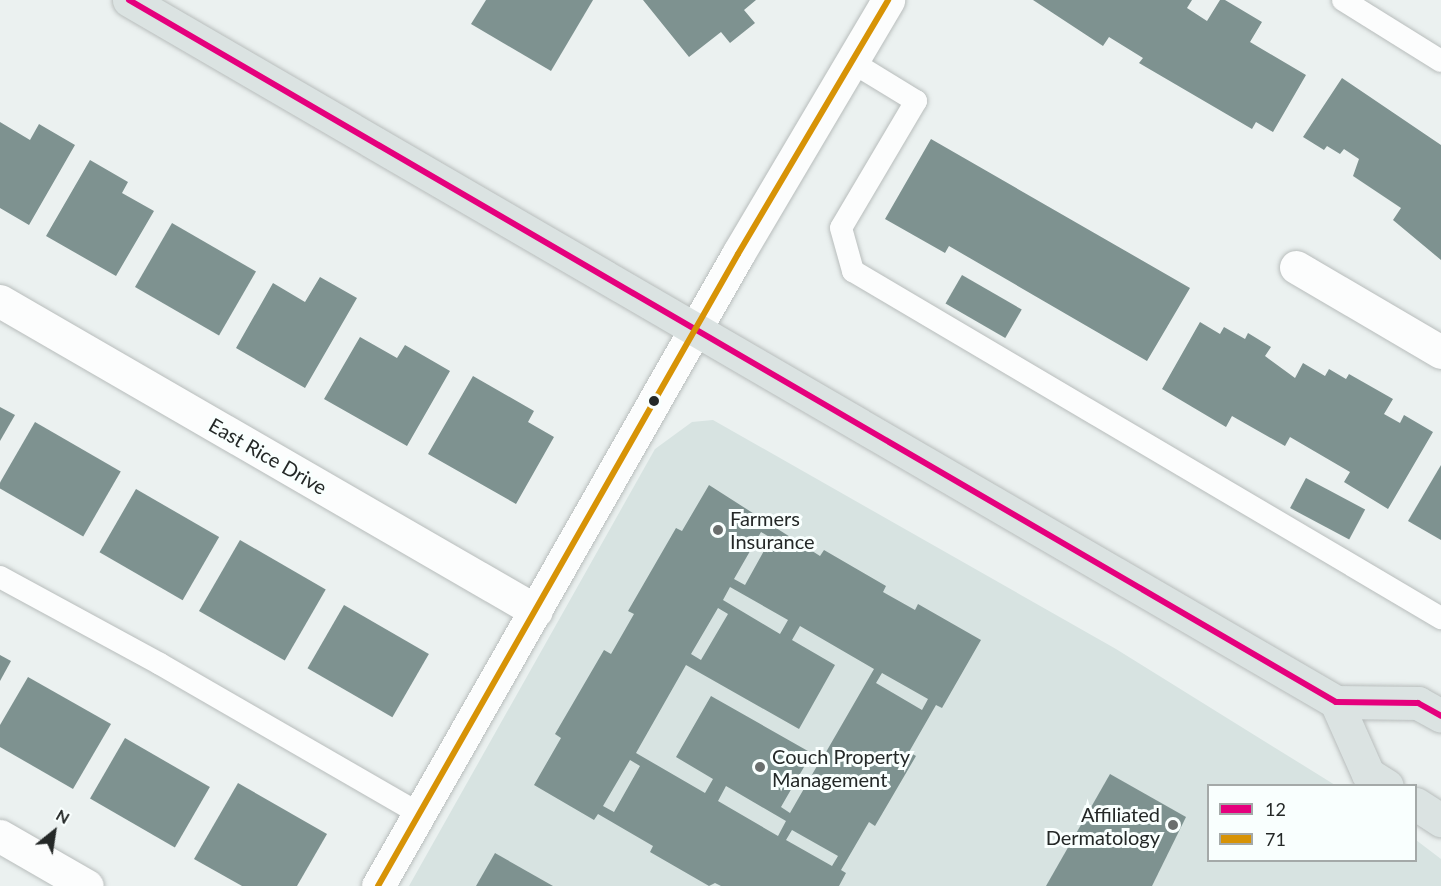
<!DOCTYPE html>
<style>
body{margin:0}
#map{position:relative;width:1441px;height:886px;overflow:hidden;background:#ebf1f0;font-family:Lato,sans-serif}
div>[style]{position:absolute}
.built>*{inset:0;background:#d7e3e1}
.building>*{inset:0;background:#7e9290;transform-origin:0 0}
.roads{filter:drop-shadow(0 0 2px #b8bdbc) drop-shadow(0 0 2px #b8bdbc)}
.service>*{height:22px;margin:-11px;padding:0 11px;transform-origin:11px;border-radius:11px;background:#fcfdfd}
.minor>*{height:33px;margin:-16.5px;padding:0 16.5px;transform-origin:16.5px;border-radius:16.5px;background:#fcfdfd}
.primary>*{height:33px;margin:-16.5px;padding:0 16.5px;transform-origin:16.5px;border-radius:16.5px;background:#dbe3e2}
.bus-1>*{height:6px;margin:-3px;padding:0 3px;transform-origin:3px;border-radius:3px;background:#e5007d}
.bus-2>*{height:6px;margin:-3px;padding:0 3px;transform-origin:3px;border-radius:3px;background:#d79306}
.dots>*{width:16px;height:16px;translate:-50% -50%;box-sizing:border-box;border:3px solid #f9fffe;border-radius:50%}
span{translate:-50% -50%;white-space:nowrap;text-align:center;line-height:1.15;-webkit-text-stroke:6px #f9fffe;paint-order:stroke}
.street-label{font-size:20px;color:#242827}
.poi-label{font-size:20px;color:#242827}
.left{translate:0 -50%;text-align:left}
.right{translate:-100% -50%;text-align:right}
.legend{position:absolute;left:1207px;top:784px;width:210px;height:78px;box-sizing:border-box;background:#f9fffe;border:2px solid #a4a9a8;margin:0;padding:8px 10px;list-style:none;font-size:18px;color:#242827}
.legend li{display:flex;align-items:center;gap:12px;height:30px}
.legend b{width:30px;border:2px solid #a4a9a8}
.north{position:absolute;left:24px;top:802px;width:60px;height:60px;-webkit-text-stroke:4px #f9fffe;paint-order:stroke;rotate:30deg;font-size:16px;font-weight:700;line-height:24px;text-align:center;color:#242827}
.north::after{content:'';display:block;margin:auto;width:21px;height:27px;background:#242827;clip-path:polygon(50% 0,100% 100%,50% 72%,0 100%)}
</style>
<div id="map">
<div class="built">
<div style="clip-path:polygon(713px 420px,1116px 649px,1335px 785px,1208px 786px,1208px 860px,1416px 860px,1416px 840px,1441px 859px,1441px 886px,409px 886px,655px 449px,692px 422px)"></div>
</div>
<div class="building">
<div style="clip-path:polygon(486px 0,593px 0,551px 71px,471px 24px)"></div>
<div style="clip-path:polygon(643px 0,756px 0,744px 10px,755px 23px,730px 43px,721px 32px,689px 57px)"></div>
<div style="clip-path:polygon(1033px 0,1192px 0,1187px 8px,1207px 21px,1220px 0,1225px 0,1262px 22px,1250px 42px,1306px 75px,1273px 132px,1256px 122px,1252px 129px,1139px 63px,1143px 58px,1109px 37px,1103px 46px)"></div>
<div style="clip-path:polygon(1342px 78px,1441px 145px,1441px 260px,1393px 220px,1401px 208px,1353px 176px,1359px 159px,1344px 149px,1340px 154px,1327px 146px,1324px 150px,1303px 137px)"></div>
<div style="clip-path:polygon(0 122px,30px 140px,39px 124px,75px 145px,29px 225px,0 208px)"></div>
<div style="clip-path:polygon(931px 139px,1190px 288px,1147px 361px,949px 246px,945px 253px,885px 219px)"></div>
<div style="clip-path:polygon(90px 160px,128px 182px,122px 193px,154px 211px,116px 276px,46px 236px)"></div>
<div style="left:172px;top:223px;width:97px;height:74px;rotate:30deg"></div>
<div style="left:962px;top:275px;width:69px;height:33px;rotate:30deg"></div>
<div style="clip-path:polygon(320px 277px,357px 298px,305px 388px,236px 348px,273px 283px,305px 302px)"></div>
<div style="clip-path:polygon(1200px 322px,1220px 334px,1224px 327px,1245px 339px,1248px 333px,1271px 347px,1265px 356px,1295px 378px,1303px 363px,1325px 376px,1329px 369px,1346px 379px,1349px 374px,1393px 399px,1384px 414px,1400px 423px,1404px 415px,1433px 432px,1388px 509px,1344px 482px,1350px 472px,1290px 437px,1285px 446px,1232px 416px,1226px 427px,1162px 389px)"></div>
<div style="clip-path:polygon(360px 337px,397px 358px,405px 345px,450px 371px,407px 446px,324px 399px)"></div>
<div style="clip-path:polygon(473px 376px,534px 411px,528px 422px,554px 437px,516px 504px,428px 454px)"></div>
<div style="clip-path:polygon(0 407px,15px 415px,0 441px)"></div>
<div style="left:35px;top:422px;width:99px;height:75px;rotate:30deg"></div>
<div style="clip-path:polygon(1441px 465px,1441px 540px,1408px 521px)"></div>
<div style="left:1306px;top:478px;width:67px;height:34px;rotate:28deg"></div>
<div style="clip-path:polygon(evenodd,709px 485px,820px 556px,824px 550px,886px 586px,883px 592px,915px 610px,918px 604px,981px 640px,942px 708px,936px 705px,909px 752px,916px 756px,875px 826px,869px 822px,841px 870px,846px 873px,839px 886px,721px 886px,715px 883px,709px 886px,650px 852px,653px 846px,598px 814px,594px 820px,534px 785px,561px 738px,555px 734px,604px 650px,611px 654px,634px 614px,628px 611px,676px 528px,682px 531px,709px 485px,761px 532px,771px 538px,745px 585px,734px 579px,761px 532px,709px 485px,730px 587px,788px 620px,780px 634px,723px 600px,730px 587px,709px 485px,718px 608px,728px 614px,701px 660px,691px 654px,718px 608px,709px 485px,800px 626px,874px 669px,822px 759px,711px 696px,676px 757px,713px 779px,705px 793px,636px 753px,686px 665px,799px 729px,835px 665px,792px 640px,800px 626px,709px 485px,882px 673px,928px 699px,922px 710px,876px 683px,882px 673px,709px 485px,630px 760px,640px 766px,614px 812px,603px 806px,630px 760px,709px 485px,808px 760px,817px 766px,790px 813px,781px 807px,808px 760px,709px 485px,726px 786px,786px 821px,778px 836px,718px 801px,726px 786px,709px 485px,792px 830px,838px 856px,832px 866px,786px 840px,792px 830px)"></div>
<div style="left:136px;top:489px;width:96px;height:73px;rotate:30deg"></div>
<div style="left:240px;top:540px;width:99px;height:82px;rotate:30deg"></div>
<div style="left:344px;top:605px;width:98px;height:73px;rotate:30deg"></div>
<div style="clip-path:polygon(0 655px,11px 661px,0 681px)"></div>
<div style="clip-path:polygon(28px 677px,111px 724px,73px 789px,0 747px,0 725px)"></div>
<div style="left:125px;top:738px;width:98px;height:70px;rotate:30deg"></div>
<div style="clip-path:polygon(1110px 774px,1186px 817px,1152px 886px,1046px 886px)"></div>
<div style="clip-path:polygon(238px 783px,327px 834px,297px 886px,242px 886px,194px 859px)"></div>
<div style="clip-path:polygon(495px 853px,553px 886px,476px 886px)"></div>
</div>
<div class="roads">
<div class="service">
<div style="left:1343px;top:0;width:115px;rotate:31.9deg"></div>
<div style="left:852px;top:62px;width:75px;rotate:31.4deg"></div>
<div style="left:916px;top:101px;width:147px;rotate:120.6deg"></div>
<div style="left:841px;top:228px;width:45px;rotate:74.4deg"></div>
<div style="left:853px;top:271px;width:683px;rotate:30.55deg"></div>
<div style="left:0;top:577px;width:182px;rotate:28.5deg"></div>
<div style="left:160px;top:664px;width:300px;rotate:30deg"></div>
</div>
<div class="minor">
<div style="left:1296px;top:267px;width:168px;rotate:30.4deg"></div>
<div style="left:0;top:301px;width:619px;rotate:30.04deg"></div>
<div style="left:0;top:836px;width:100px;rotate:29.9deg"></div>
<div style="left:378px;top:886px;width:727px;rotate:-60.33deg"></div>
<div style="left:738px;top:254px;width:295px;rotate:-59.4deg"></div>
</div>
<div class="primary">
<div style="left:129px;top:0;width:1396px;rotate:30.18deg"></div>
<div style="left:1336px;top:702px;width:82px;rotate:0.7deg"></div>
<div style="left:1418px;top:703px;width:26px;rotate:29deg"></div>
<div style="left:1336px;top:702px;width:79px;rotate:66deg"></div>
<div style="left:1368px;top:774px;width:22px;rotate:32deg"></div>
<div style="left:1416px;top:804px;width:30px;rotate:33deg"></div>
</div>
</div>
<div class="bus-1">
<div style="left:129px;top:0;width:1396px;rotate:30.18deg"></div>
<div style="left:1336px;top:702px;width:82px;rotate:0.7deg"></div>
<div style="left:1418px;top:703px;width:26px;rotate:29deg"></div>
</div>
<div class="bus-2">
<div style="left:378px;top:886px;width:727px;rotate:-60.33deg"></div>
<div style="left:738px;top:254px;width:295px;rotate:-59.4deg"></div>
</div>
<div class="dots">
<div style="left:654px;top:401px;background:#242827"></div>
<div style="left:718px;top:530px;background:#6a6e6d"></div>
<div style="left:760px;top:767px;background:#6a6e6d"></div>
<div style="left:1173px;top:825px;background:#6a6e6d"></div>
</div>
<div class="street-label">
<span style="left:268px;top:456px;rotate:30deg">East Rice Drive</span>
</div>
<div class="poi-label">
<span class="left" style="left:730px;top:530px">Farmers<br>Insurance</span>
<span class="left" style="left:772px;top:768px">Couch Property<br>Management</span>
<span class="right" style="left:1160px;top:826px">Affiliated<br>Dermatology</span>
</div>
<ul class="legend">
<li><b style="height:8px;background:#e5007d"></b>12</li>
<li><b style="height:8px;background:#d79306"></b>71</li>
</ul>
<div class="north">N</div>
</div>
